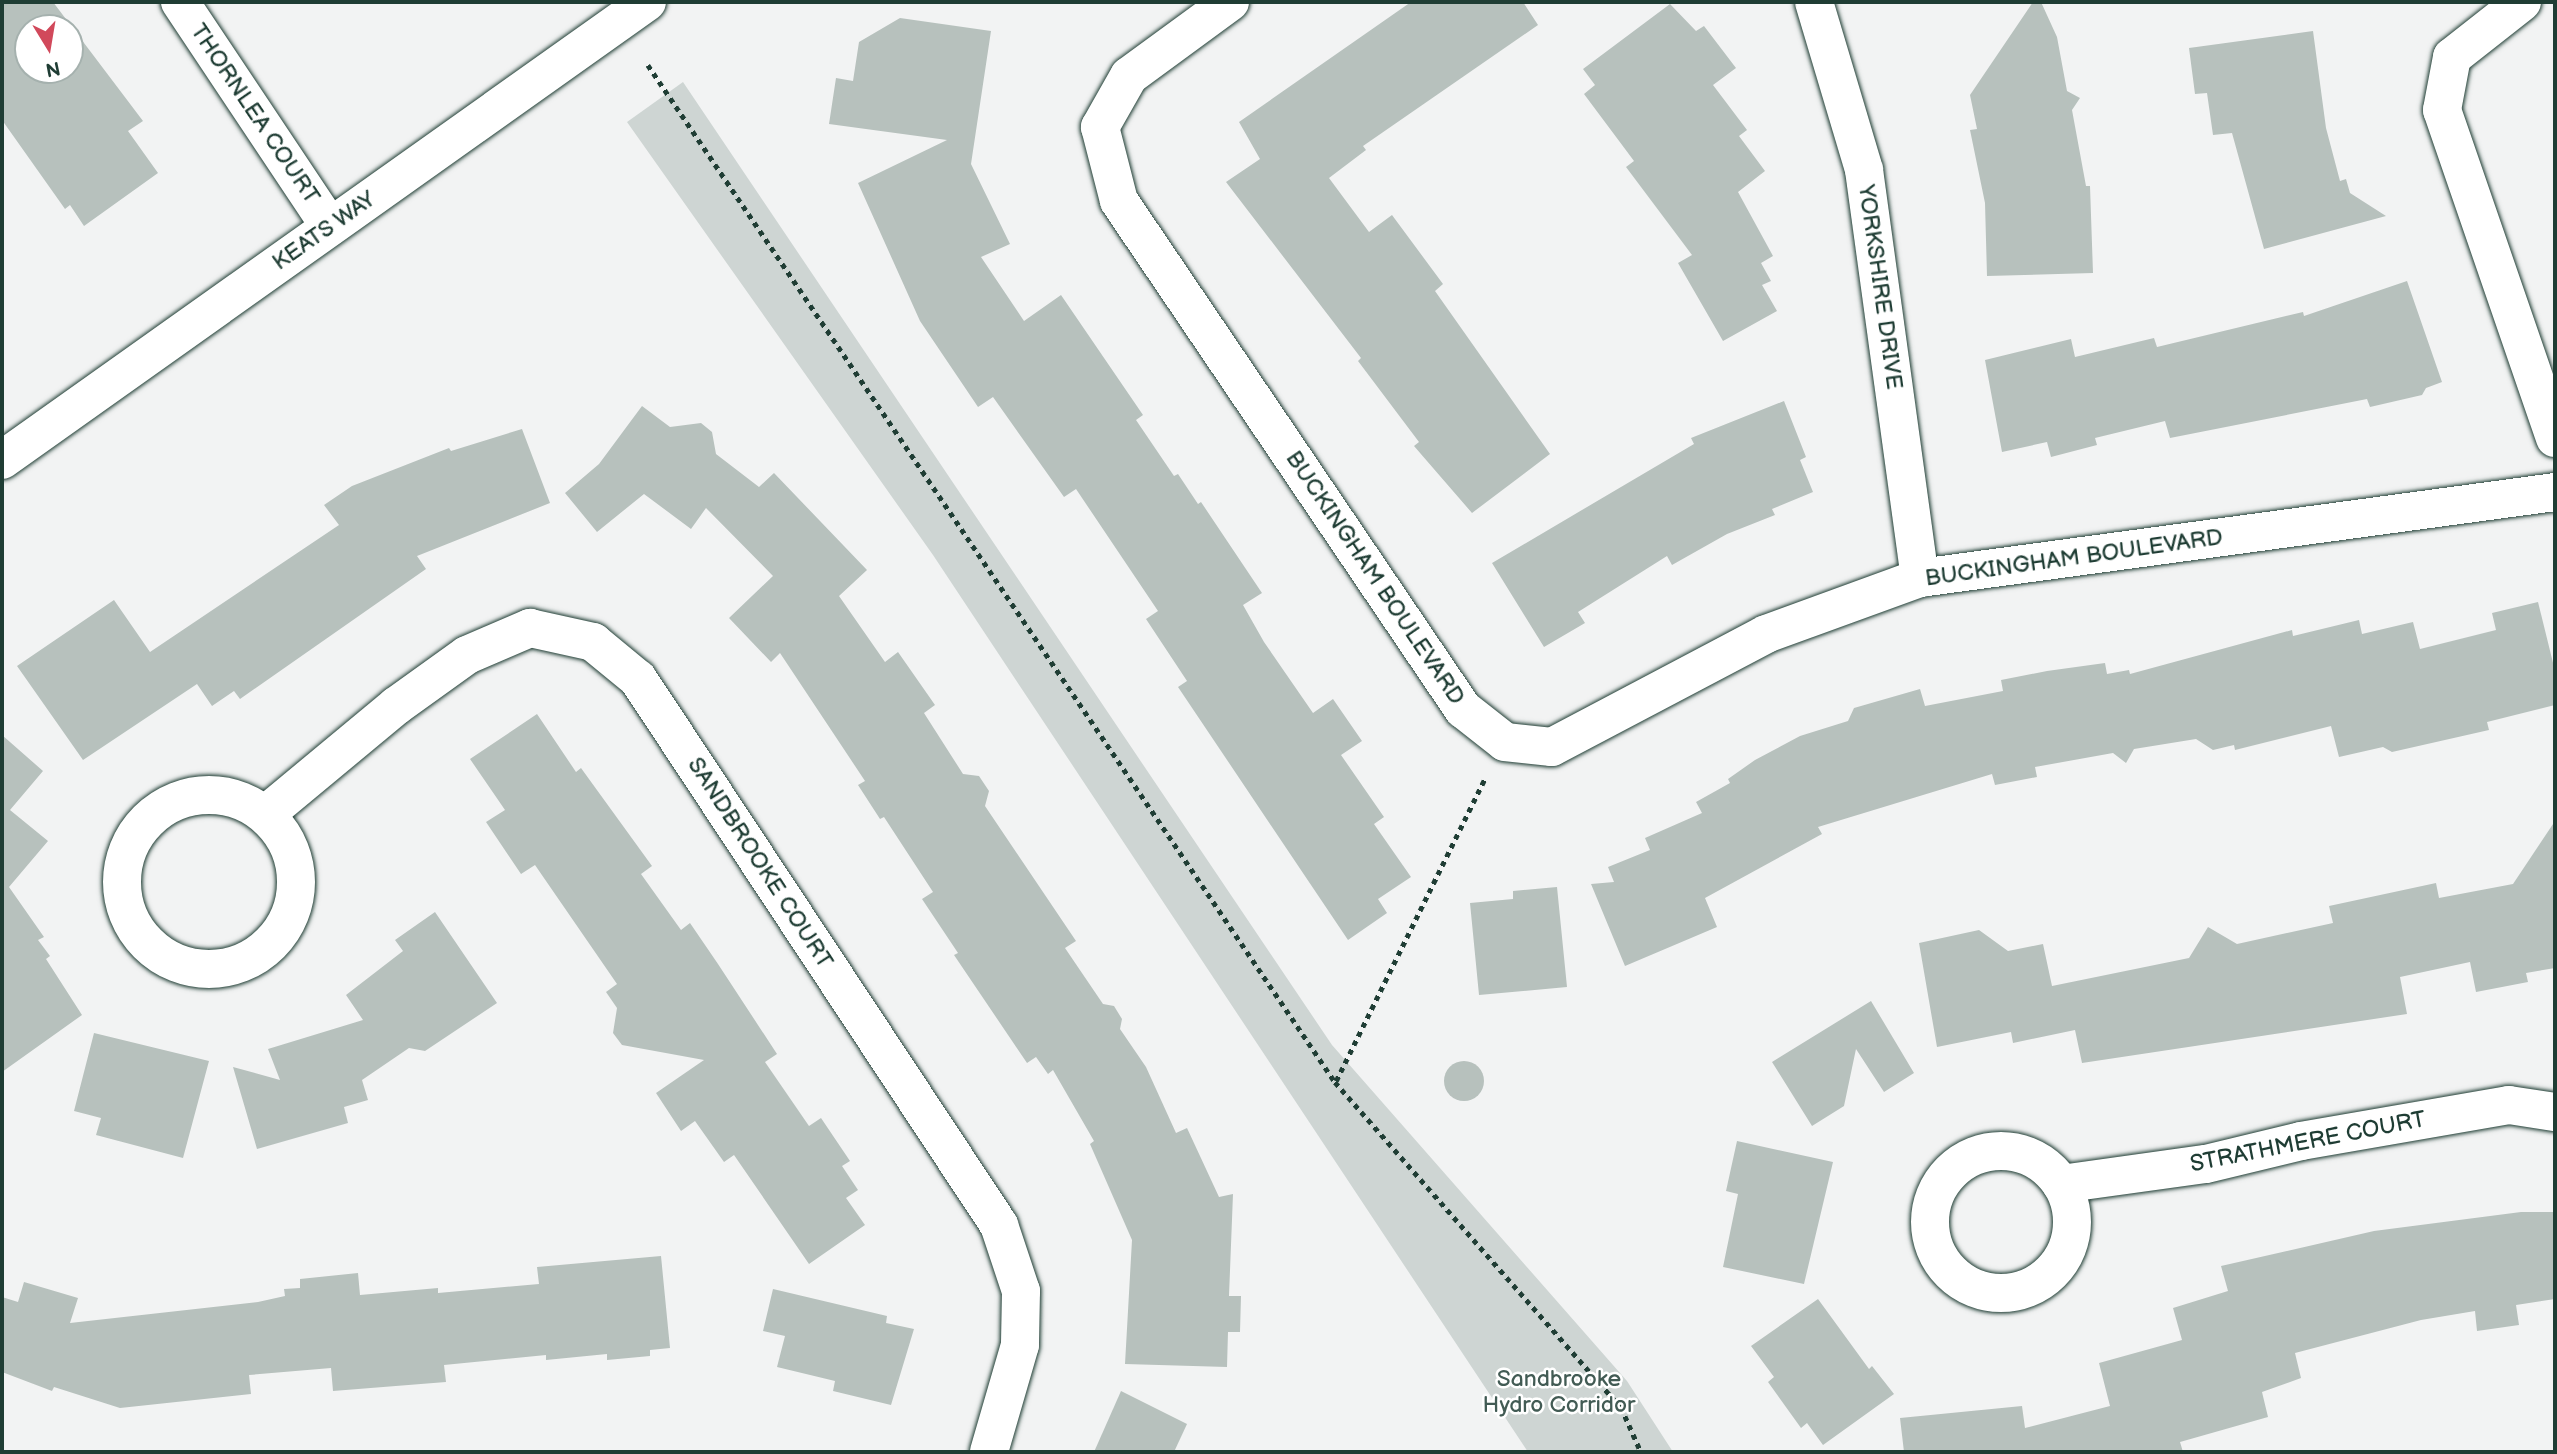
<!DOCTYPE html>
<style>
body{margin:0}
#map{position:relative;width:2557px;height:1454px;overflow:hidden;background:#f2f3f3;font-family:"Balsamiq Sans",sans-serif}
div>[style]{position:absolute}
.green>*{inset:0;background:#ced5d3}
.building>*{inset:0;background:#b7c1bd}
.round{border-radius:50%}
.path>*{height:4.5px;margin-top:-2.25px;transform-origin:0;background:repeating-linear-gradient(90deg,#1f3d34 0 5px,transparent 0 10px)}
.roads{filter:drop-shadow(0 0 2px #1f3d34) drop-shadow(0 0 2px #1f3d34)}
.street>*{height:38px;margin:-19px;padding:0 19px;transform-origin:19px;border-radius:19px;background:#fff}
.street>.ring{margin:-19px;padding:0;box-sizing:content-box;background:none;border:38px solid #fff;border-radius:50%}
.secondary>*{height:38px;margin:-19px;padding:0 19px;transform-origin:19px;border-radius:19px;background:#fff}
span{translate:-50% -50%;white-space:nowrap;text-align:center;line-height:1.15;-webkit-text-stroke:5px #fff;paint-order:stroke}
.street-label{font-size:23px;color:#1f3d34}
.park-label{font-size:23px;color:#425b54}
.frame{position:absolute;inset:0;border:4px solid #1f3d34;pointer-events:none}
.north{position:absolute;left:14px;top:14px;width:70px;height:70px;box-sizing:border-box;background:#fff;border:2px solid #a5b1ae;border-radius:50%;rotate:169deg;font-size:19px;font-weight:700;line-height:28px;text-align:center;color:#1f3d34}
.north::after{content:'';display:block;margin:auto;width:24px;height:32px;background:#d1495b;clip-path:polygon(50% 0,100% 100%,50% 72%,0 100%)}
</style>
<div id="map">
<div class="green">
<div style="clip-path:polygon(683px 82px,1332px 1045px,1627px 1381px,1673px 1452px,1528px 1452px,933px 555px,627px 122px)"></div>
</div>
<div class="building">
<div style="clip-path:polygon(evenodd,2px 2px,53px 2px,143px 121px,128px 131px,158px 173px,84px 226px,70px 205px,65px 209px,2px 120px,2px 2px,28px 28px,70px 28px,70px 70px,28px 70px,28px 28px)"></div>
<div style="clip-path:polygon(1411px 2px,1523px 2px,1538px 25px,1363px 146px,1366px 150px,1329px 178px,1369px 232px,1392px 215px,1443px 284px,1435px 291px,1550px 454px,1472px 513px,1414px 446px,1419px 442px,1358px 361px,1361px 358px,1226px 182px,1260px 159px,1239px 122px)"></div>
<div style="clip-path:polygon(2033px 2px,2041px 2px,2057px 37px,2067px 91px,2080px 98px,2072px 110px,2086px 186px,2090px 186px,2093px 273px,1987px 276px,1985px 203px,1970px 130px,1977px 129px,1970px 95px)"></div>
<div style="clip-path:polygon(1670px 4px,1696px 31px,1704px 26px,1736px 68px,1713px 85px,1747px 130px,1739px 136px,1765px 171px,1738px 192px,1773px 256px,1761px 263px,1771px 281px,1762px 285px,1777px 311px,1723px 341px,1678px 263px,1692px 255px,1626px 167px,1634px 161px,1584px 94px,1595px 85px,1583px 69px)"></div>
<div style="clip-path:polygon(900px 18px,991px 31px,971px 164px,1010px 244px,981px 257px,1024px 321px,1061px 295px,1143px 415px,1136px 420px,1174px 476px,1178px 474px,1198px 504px,1201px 502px,1262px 593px,1243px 605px,1264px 642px,1313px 713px,1333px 699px,1362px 741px,1341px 755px,1384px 817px,1374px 824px,1411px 877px,1378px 899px,1387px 913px,1348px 940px,1178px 687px,1187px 681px,1146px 619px,1158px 611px,1076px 489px,1064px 497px,993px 397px,978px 407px,920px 321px,858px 183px,947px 140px,829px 124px,836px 78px,853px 81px,859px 42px)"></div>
<div style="clip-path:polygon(2313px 31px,2326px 128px,2340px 181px,2346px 179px,2350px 193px,2386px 216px,2264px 249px,2232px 133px,2213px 135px,2207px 93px,2195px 94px,2189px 48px)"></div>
<div style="clip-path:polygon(2407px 281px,2442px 382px,2426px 388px,2422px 395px,2370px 407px,2367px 399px,2170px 438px,2165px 421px,2095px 438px,2097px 445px,2051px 457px,2047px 442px,2002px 452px,1985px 360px,2071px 339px,2075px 357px,2154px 338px,2157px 347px,2303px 312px,2304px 316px)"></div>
<div style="clip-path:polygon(1784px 401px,1806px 457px,1800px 460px,1813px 492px,1772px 509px,1775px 515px,1727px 534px,1672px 565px,1667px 556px,1578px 612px,1585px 623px,1544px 647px,1492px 563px,1694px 444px,1691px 438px)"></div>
<div style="clip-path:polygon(642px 406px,670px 427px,701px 423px,712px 432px,716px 454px,759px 487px,774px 473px,867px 570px,839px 596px,885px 662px,898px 652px,935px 705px,924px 713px,963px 774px,979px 776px,989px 791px,985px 806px,1076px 941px,1065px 948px,1103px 1004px,1114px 1006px,1122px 1019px,1120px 1029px,1146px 1067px,1176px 1133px,1187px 1128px,1219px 1197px,1233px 1194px,1229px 1296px,1241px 1296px,1240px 1332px,1228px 1332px,1227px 1367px,1125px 1364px,1132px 1240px,1090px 1144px,1094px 1141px,1053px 1070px,1048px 1074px,1036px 1057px,1027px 1063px,954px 955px,958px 953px,922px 899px,933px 892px,884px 817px,880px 819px,858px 785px,865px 781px,780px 653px,771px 662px,729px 618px,773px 576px,706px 508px,691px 529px,644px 494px,597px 532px,565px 493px,599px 464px)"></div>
<div style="clip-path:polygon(522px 429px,550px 503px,417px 556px,426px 569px,240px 699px,234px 691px,212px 706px,197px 684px,83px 760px,17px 666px,114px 600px,150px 652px,339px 525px,324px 505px,352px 486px,449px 448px,451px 451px)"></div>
<div style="clip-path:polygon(2538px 602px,2555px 671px,2555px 705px,2487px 722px,2489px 730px,2392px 752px,2383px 747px,2339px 757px,2331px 726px,2235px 750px,2234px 745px,2213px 750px,2196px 739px,2134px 749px,2126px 763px,2113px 753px,2035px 767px,2037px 777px,1995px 785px,1992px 774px,1818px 827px,1822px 834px,1705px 898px,1717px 927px,1625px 966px,1591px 884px,1614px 882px,1608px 867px,1650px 850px,1645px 838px,1702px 813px,1696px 802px,1730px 783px,1728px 779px,1755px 760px,1800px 736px,1848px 721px,1854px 708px,1920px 689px,1925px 706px,2003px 691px,2001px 680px,2047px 671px,2105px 663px,2107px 674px,2129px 670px,2130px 674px,2292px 630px,2293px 636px,2359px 620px,2362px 634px,2413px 622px,2420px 649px,2496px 630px,2492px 613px)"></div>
<div style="clip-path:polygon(537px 714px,576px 772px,581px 768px,652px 866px,641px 874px,681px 930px,690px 923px,718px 964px,777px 1054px,765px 1062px,809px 1126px,821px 1118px,850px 1161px,842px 1166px,858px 1190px,846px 1198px,865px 1225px,809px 1264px,734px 1155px,724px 1162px,695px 1121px,681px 1131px,656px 1093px,704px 1060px,622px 1045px,613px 1033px,617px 1008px,606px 992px,617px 984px,535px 865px,521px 874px,486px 822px,505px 810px,470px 759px)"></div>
<div style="clip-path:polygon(2px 735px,43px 771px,10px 810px,48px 841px,9px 887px,44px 937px,38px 940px,50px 956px,46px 959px,82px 1015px,2px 1072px)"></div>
<div style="clip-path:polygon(2555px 821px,2555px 968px,2526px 973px,2528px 982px,2476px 992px,2470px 962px,2400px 977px,2407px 1014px,2082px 1063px,2075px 1030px,2013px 1043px,2011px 1032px,1937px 1047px,1919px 943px,1979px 930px,2008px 951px,2043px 944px,2052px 986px,2189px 958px,2208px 927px,2237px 944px,2333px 923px,2329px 906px,2436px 883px,2439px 898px,2513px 884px)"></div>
<div style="clip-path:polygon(1557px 887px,1567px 987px,1479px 995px,1470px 903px,1513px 899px,1513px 891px)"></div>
<div style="clip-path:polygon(435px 912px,497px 1003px,425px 1051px,409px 1048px,362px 1080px,368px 1100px,344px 1107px,348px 1123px,257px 1149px,233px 1067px,280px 1080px,268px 1049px,363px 1020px,346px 995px,403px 951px,395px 940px)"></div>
<div style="clip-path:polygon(1871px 1001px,1914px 1073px,1884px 1092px,1856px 1049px,1844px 1106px,1812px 1126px,1772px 1062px)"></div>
<div style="clip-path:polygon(94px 1033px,209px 1061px,183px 1158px,96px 1135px,101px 1118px,74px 1111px)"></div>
<div class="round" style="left:1444px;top:1061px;width:40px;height:40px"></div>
<div style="clip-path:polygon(1737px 1141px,1833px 1162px,1804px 1284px,1723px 1267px,1738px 1194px,1726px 1191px)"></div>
<div style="clip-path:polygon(2521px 1212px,2555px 1212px,2555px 1299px,2516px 1305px,2519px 1325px,2477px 1331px,2475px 1311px,2421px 1320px,2295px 1353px,2301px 1378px,2262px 1392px,2268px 1417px,2180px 1442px,2183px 1452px,1904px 1452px,1900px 1418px,2022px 1406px,2025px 1428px,2110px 1406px,2099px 1363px,2182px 1340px,2173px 1308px,2228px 1291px,2221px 1266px,2374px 1231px)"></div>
<div style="clip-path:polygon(661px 1256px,670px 1348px,650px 1350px,650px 1356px,607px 1360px,607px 1354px,546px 1360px,546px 1355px,444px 1365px,446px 1382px,333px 1391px,331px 1368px,249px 1375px,251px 1394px,120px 1408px,54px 1387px,52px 1391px,2px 1372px,2px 1297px,18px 1302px,24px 1282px,78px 1298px,70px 1323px,258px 1302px,285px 1296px,284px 1289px,300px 1288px,300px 1279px,358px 1273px,360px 1295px,438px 1288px,438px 1293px,539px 1284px,537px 1267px)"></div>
<div style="clip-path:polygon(773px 1289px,887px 1316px,886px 1323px,914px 1329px,891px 1405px,833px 1391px,835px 1381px,777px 1367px,785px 1336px,763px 1331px)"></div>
<div style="clip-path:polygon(1818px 1299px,1869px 1369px,1872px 1366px,1894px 1394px,1823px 1445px,1807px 1423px,1801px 1428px,1768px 1382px,1774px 1377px,1751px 1346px)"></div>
<div style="clip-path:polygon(1121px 1391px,1187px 1424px,1174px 1452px,1094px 1452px)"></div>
</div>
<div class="path">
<div style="left:565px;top:2px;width:1px"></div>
<div style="left:648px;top:65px;width:1227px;rotate:55.96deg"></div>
<div style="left:1335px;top:1082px;width:433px;rotate:48.7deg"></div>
<div style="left:1621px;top:1407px;width:49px;rotate:66deg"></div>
<div style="left:1336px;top:1081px;width:338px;rotate:-63.8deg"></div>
</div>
<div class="roads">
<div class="street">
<div style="left:180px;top:2px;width:270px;rotate:56.3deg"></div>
<div style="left:1230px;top:2px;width:125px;rotate:143.8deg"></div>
<div style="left:1129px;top:76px;width:59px;rotate:119.6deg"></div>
<div style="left:1100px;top:127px;width:76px;rotate:75.6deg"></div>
<div style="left:1119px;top:201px;width:614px;rotate:55.9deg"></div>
<div style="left:1463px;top:709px;width:53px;rotate:38.2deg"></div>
<div style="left:1505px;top:742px;width:47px;rotate:6.1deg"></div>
<div style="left:1552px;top:747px;width:242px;rotate:-27.8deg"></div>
<div style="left:1766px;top:634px;width:164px;rotate:-20deg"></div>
<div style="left:1920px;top:578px;width:641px;rotate:-7.71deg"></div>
<div style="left:1814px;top:2px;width:175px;rotate:73.4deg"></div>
<div style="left:1864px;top:170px;width:412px;rotate:82.2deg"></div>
<div style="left:2522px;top:2px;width:89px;rotate:141.8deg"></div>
<div style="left:2452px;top:57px;width:54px;rotate:100.7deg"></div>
<div style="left:2442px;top:110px;width:347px;rotate:71deg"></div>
<div class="ring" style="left:122px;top:795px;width:136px;height:136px"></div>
<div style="left:266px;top:814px;width:169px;rotate:-39.7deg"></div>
<div style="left:396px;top:706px;width:87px;rotate:-35.7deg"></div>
<div style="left:467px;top:655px;width:69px;rotate:-23.2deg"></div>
<div style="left:530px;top:628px;width:65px;rotate:12.5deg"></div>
<div style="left:593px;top:642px;width:58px;rotate:39.4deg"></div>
<div style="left:638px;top:679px;width:655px;rotate:56.53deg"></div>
<div style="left:999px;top:1225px;width:70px;rotate:71.6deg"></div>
<div style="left:1021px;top:1291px;width:54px;rotate:91.1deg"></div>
<div style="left:1020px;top:1345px;width:111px;rotate:106.2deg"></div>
<div class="ring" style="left:1930px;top:1151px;width:104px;height:104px"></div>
<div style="left:2061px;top:1184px;width:146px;rotate:-7.9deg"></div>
<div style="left:2206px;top:1164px;width:98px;rotate:-13.6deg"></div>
<div style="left:2301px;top:1141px;width:211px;rotate:-9.8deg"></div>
<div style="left:2509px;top:1105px;width:47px;rotate:8.7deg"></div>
</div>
<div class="secondary">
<div style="left:2px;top:460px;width:791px;rotate:-35.38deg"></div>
</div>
</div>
<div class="street-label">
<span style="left:255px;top:114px;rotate:56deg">THORNLEA COURT</span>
<span style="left:324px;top:231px;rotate:-35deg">KEATS WAY</span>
<span style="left:1880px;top:287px;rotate:82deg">YORKSHIRE DRIVE</span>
<span style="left:2074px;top:558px;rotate:-8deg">BUCKINGHAM BOULEVARD</span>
<span style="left:1375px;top:578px;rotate:56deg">BUCKINGHAM BOULEVARD</span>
<span style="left:760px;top:863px;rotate:57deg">SANDBROOKE COURT</span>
<span style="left:2308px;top:1142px;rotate:-11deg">STRATHMERE COURT</span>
</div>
<div class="park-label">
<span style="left:1559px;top:1392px">Sandbrooke<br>Hydro Corridor</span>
</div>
<div class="frame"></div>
<div class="north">N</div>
</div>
